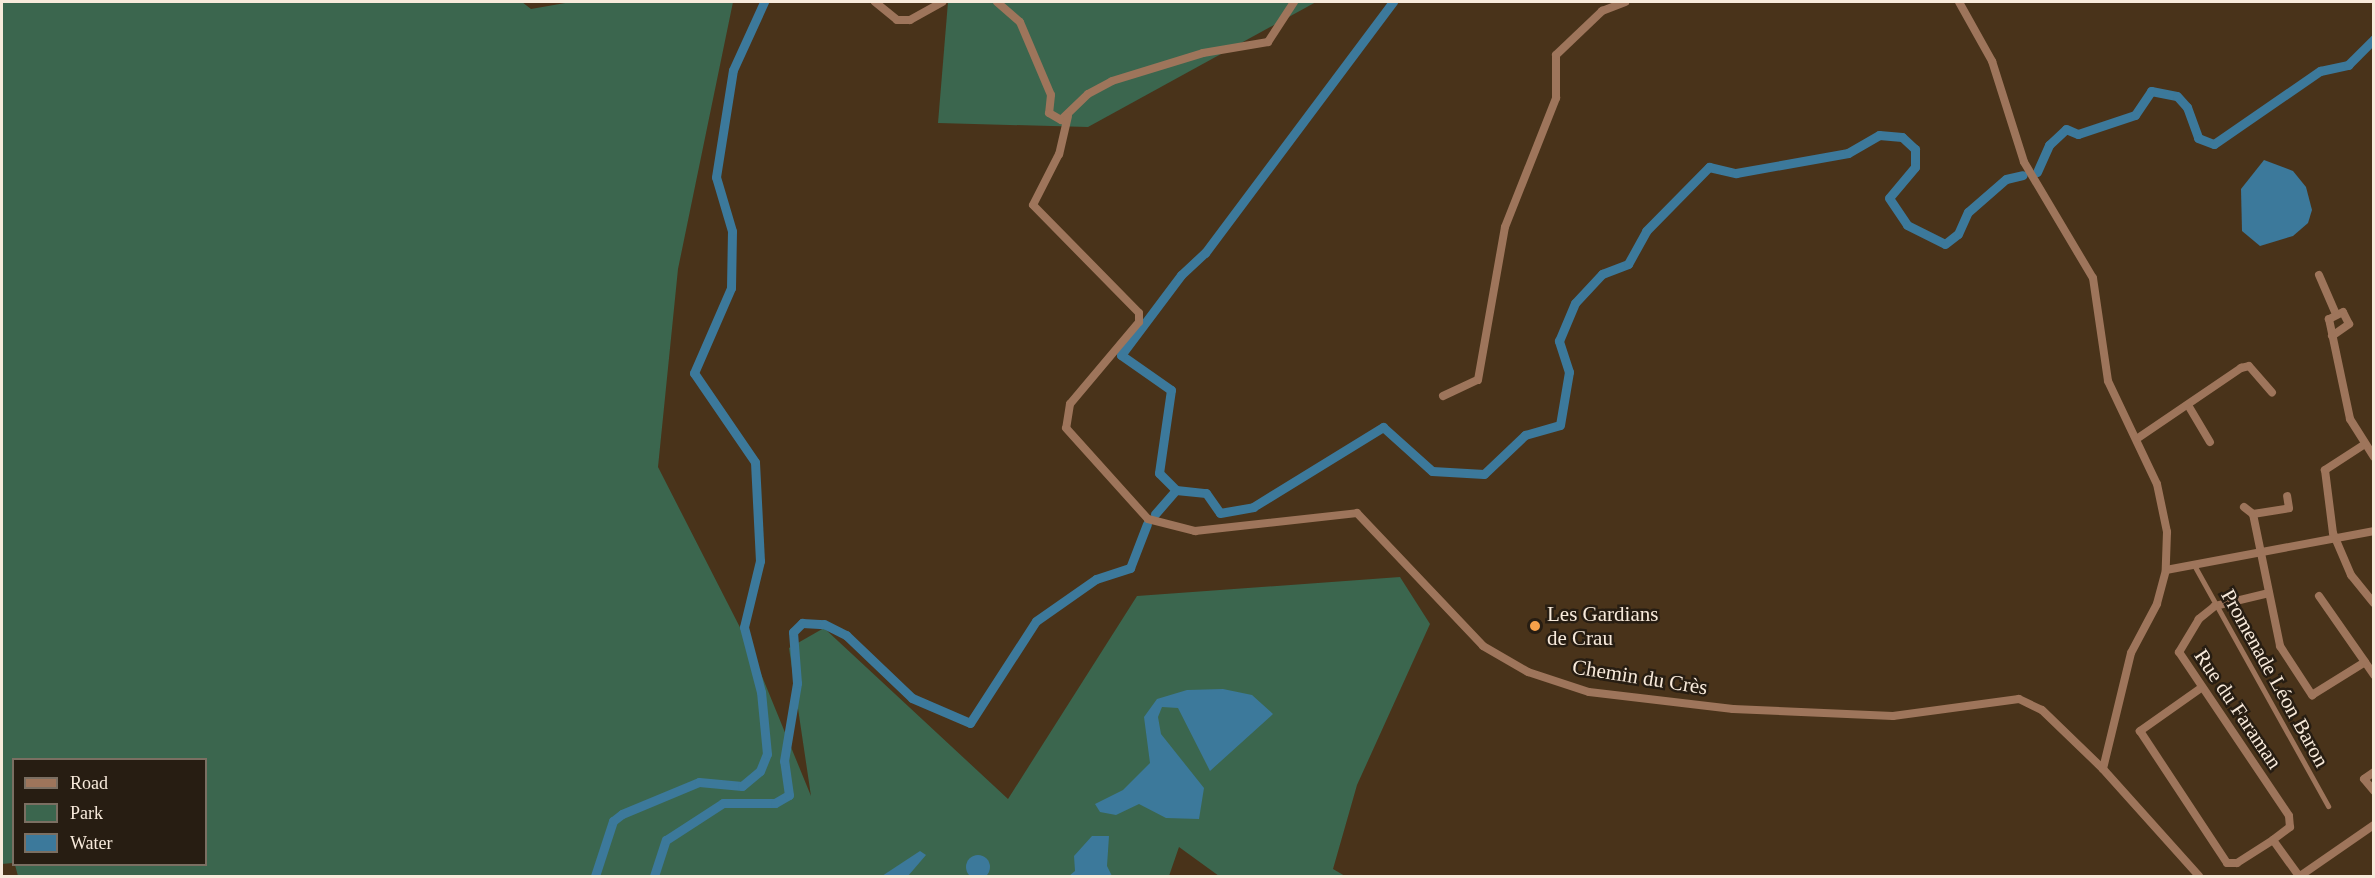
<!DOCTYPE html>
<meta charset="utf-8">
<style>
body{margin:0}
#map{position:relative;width:2375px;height:878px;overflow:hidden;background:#49331a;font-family:"Times New Roman",serif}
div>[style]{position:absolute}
.green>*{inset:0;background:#3b664e}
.water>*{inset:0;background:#3c799b}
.round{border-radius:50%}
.canal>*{height:9px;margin:-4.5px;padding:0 4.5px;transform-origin:4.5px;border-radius:4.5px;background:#3c799b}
.pedestrian>*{height:5px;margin:-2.5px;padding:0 2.5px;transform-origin:2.5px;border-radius:2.5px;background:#9e755b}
.minor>*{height:8px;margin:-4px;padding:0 4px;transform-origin:4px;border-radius:4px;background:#9e755b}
.dots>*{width:16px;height:16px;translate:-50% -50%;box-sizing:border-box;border:3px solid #271d12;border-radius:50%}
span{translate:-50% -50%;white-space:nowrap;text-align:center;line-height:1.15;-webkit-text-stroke:5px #271d12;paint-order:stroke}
.poi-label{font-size:21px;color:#f8eadb}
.left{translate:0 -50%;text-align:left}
.street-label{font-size:21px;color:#f8eadb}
.frame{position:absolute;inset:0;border:3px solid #f8eadb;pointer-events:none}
.legend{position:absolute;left:12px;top:758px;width:195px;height:108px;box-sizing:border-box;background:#271d12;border:2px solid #7b6f62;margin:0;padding:8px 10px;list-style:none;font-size:18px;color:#f8eadb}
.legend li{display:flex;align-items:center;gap:12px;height:30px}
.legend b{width:30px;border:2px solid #7b6f62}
</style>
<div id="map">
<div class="green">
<div style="clip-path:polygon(2px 2px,522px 2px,531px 9px,571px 2px,733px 2px,678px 269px,658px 467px,750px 647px,811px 796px,789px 648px,824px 628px,1008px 799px,1137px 596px,1400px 577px,1430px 624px,1357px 785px,1333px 869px,1345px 876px,1219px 876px,1179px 847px,1169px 876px,18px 876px,15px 865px,206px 864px,206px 760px,14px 760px,13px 863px,2px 864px)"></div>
<div style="clip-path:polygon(948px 2px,1316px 2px,1088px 127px,938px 123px)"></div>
</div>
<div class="water">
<div style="clip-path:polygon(2264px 160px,2293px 171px,2306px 187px,2312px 210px,2308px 223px,2293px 236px,2260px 246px,2242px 231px,2241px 189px)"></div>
<div style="clip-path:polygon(1223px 689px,1252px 695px,1273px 714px,1210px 771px,1178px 708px,1162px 707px,1158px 717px,1161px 734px,1204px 788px,1199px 819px,1166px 818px,1139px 804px,1116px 815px,1100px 812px,1095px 804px,1123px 790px,1150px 763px,1144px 717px,1157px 699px,1187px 690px)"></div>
<div style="clip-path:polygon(1092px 836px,1109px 836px,1107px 866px,1112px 876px,1069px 876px,1075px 871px,1074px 856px)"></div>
<div style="clip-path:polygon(920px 851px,926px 855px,908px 876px,882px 876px)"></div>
<div class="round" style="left:966px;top:855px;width:24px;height:24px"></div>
</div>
<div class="canal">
<div style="left:2037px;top:172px;width:30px;rotate:-66deg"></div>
<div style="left:2049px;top:145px;width:23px;rotate:-43deg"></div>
<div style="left:2066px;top:129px;width:13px;rotate:23deg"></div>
<div style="left:2078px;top:134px;width:60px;rotate:-18.4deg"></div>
<div style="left:2135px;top:115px;width:29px;rotate:-56deg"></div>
<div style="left:2151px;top:91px;width:26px;rotate:11deg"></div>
<div style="left:2177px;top:96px;width:15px;rotate:48deg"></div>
<div style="left:2187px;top:107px;width:33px;rotate:70deg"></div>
<div style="left:2198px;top:138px;width:17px;rotate:21deg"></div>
<div style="left:2214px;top:144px;width:129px;rotate:-34.6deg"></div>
<div style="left:2320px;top:71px;width:29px;rotate:-12deg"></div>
<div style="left:2348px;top:65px;width:37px;rotate:-45deg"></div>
<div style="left:1176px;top:490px;width:24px;rotate:-135deg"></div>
<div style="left:1159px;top:473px;width:84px;rotate:-81.8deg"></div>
<div style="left:1171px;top:390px;width:61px;rotate:-145deg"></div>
<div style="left:1121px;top:355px;width:100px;rotate:-53.1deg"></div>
<div style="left:1181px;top:275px;width:33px;rotate:-43deg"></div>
<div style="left:1205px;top:253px;width:314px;rotate:-53.2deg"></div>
<div style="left:1155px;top:514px;width:32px;rotate:-49deg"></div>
<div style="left:1176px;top:490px;width:30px;rotate:6deg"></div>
<div style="left:1206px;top:493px;width:24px;rotate:55deg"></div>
<div style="left:1220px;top:513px;width:34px;rotate:-10deg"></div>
<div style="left:1253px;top:507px;width:153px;rotate:-31.6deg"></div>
<div style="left:1383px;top:427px;width:66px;rotate:41.9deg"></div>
<div style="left:1432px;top:471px;width:52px;rotate:3.3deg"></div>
<div style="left:1484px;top:474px;width:57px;rotate:-43.6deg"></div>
<div style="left:1525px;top:435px;width:36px;rotate:-16deg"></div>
<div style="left:1560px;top:425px;width:54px;rotate:-80.4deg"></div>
<div style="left:1569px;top:372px;width:33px;rotate:-108deg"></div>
<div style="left:1559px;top:341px;width:41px;rotate:-67.2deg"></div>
<div style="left:1575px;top:303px;width:40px;rotate:-47deg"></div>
<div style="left:1602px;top:274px;width:28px;rotate:-21deg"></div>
<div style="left:1628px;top:264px;width:38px;rotate:-61deg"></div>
<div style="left:1646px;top:231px;width:90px;rotate:-45.5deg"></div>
<div style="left:1709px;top:167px;width:28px;rotate:13deg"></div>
<div style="left:1736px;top:173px;width:114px;rotate:-10.1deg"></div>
<div style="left:1848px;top:153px;width:36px;rotate:-30deg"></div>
<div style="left:1879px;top:135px;width:23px;rotate:5deg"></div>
<div style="left:1902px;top:137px;width:18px;rotate:43deg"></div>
<div style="left:1915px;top:149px;width:18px;rotate:90deg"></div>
<div style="left:1915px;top:167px;width:40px;rotate:130deg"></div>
<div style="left:1889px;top:198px;width:32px;rotate:56deg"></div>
<div style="left:1907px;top:225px;width:42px;rotate:26.6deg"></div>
<div style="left:1945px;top:244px;width:16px;rotate:-38deg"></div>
<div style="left:1958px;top:234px;width:24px;rotate:-66deg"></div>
<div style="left:1968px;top:212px;width:50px;rotate:-41deg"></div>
<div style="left:2006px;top:179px;width:17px;rotate:-13deg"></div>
<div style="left:595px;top:876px;width:58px;rotate:-71.9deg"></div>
<div style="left:613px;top:821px;width:11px;rotate:-38deg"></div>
<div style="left:622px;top:814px;width:83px;rotate:-22.6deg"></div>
<div style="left:699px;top:782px;width:43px;rotate:5.3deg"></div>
<div style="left:742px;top:786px;width:23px;rotate:-40deg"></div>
<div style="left:760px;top:771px;width:18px;rotate:-68deg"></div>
<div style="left:767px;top:754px;width:62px;rotate:-95.5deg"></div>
<div style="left:761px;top:692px;width:67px;rotate:-104.7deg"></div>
<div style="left:744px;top:627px;width:68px;rotate:-76.4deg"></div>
<div style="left:760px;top:561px;width:99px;rotate:-92.9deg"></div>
<div style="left:755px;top:462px;width:108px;rotate:-124.4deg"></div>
<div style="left:694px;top:373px;width:93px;rotate:-66.5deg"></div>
<div style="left:731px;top:288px;width:57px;rotate:-89deg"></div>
<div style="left:732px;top:231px;width:56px;rotate:-106.5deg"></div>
<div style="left:716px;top:177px;width:108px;rotate:-81deg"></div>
<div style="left:733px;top:70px;width:75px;rotate:-65.5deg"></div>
<div style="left:654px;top:876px;width:38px;rotate:-72deg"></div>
<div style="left:666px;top:840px;width:68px;rotate:-33deg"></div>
<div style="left:723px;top:803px;width:52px"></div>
<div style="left:775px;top:803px;width:16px;rotate:-30deg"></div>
<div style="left:789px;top:795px;width:34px;rotate:-98deg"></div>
<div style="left:784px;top:761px;width:79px;rotate:-80.5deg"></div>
<div style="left:797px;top:683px;width:51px;rotate:-94.5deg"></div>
<div style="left:793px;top:632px;width:13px;rotate:-45deg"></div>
<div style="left:802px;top:623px;width:22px;rotate:3deg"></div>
<div style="left:824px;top:624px;width:25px;rotate:27deg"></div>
<div style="left:846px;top:635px;width:91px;rotate:43.7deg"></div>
<div style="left:912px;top:698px;width:63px;rotate:23.3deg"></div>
<div style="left:970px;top:723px;width:121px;rotate:-57.1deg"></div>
<div style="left:1036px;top:621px;width:73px;rotate:-35deg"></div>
<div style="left:1096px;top:579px;width:36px;rotate:-18deg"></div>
<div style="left:1130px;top:568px;width:47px;rotate:-68.9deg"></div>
</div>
<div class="pedestrian">
<div style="left:2194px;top:565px;width:276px;rotate:60.9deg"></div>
</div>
<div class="minor">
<div style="left:875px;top:2px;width:28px;rotate:39deg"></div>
<div style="left:897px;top:20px;width:13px"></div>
<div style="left:910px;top:20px;width:37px;rotate:-29deg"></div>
<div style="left:997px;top:2px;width:30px;rotate:41deg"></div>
<div style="left:1020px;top:22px;width:79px;rotate:67deg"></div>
<div style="left:1051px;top:95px;width:18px;rotate:96deg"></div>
<div style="left:1049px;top:113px;width:14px;rotate:30deg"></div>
<div style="left:1061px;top:120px;width:37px;rotate:-44deg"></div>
<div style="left:1088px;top:94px;width:27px;rotate:-28deg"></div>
<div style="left:1112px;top:81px;width:95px;rotate:-17.1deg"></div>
<div style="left:1203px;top:53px;width:66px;rotate:-9.6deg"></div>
<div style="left:1268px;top:42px;width:48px;rotate:-57deg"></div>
<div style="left:1959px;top:2px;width:68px;rotate:60.8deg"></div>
<div style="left:1992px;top:61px;width:106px;rotate:72.4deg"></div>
<div style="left:2024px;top:162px;width:135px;rotate:59.3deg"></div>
<div style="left:2093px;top:278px;width:104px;rotate:81.7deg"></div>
<div style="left:2108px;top:381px;width:114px;rotate:64.6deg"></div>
<div style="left:2157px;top:484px;width:49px;rotate:78.2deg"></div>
<div style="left:2167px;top:532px;width:38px;rotate:92deg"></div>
<div style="left:2166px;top:570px;width:35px;rotate:105deg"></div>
<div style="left:2157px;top:604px;width:55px;rotate:118deg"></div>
<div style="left:2131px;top:653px;width:119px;rotate:103.6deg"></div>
<div style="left:2103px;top:769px;width:144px;rotate:48.1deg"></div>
<div style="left:1068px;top:116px;width:39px;rotate:103deg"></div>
<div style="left:1059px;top:154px;width:57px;rotate:117deg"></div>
<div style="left:1033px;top:205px;width:151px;rotate:45.5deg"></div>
<div style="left:1139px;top:313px;width:9px;rotate:90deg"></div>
<div style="left:1139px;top:322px;width:107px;rotate:130.1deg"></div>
<div style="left:1070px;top:404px;width:24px;rotate:99deg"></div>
<div style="left:1066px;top:428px;width:122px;rotate:48deg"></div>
<div style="left:1148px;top:519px;width:49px;rotate:14.3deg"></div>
<div style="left:1195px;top:531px;width:163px;rotate:-6.3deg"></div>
<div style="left:1357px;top:513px;width:183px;rotate:46.5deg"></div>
<div style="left:1483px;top:646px;width:52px;rotate:30deg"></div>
<div style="left:1528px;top:672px;width:64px;rotate:18.2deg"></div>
<div style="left:1589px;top:692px;width:145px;rotate:6.7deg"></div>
<div style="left:1733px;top:709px;width:160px;rotate:2.5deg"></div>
<div style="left:1893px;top:716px;width:127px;rotate:-7.7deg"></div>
<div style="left:2019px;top:699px;width:25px;rotate:26deg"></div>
<div style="left:2042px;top:710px;width:85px;rotate:44deg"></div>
<div style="left:2319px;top:275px;width:40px;rotate:66.6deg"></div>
<div style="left:2332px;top:336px;width:21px;rotate:-35deg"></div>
<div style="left:2349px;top:324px;width:13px;rotate:-117deg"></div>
<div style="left:2343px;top:312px;width:16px;rotate:153deg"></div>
<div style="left:2329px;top:319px;width:102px;rotate:78.1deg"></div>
<div style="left:2350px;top:419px;width:45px;rotate:57.7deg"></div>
<div style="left:1443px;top:396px;width:38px;rotate:-25deg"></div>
<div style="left:1478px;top:380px;width:155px;rotate:-80deg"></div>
<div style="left:1505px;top:227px;width:139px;rotate:-68.4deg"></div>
<div style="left:1556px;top:98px;width:43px;rotate:-90deg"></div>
<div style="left:1556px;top:55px;width:64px;rotate:-43.7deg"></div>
<div style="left:1602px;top:11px;width:25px;rotate:-21deg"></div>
<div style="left:2188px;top:405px;width:43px;rotate:59.3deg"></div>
<div style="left:2138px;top:438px;width:125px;rotate:-34.2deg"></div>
<div style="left:2241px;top:368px;width:8px;rotate:-14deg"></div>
<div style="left:2249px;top:366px;width:35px;rotate:49deg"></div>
<div style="left:2365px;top:444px;width:48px;rotate:147deg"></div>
<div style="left:2325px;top:470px;width:64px;rotate:82.8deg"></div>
<div style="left:2333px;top:533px;width:46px;rotate:66.8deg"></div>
<div style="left:2351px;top:575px;width:36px;rotate:51deg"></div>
<div style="left:2244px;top:507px;width:11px;rotate:38deg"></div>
<div style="left:2253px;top:514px;width:36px;rotate:-9deg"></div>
<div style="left:2289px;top:508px;width:12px;rotate:-99deg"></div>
<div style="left:2253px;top:514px;width:135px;rotate:78.4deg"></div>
<div style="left:2280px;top:646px;width:59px;rotate:56.9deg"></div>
<div style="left:2312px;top:695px;width:62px;rotate:-31.9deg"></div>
<div style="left:2365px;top:662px;width:16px;rotate:55deg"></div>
<div style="left:2166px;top:570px;width:212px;rotate:-10.6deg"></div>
<div style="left:2269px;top:593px;width:56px;rotate:166.5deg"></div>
<div style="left:2215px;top:606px;width:21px;rotate:141deg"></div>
<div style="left:2199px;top:619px;width:39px;rotate:121deg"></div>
<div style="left:2179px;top:652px;width:197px;rotate:56.1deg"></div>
<div style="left:2289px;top:816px;width:11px;rotate:85deg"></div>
<div style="left:2290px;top:827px;width:21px;rotate:143deg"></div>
<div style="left:2273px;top:840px;width:44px;rotate:54.2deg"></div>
<div style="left:2319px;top:596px;width:80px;rotate:55.1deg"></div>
<div style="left:2201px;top:688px;width:75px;rotate:144.8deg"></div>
<div style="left:2140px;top:731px;width:158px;rotate:56.6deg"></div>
<div style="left:2227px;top:863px;width:10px"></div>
<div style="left:2237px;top:863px;width:43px;rotate:-32.6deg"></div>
<div style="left:2374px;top:772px;width:12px;rotate:145deg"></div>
<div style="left:2364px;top:779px;width:16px;rotate:50deg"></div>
<div style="left:2300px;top:876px;width:90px;rotate:-34.6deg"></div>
</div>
<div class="dots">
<div style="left:1535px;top:626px;background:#f7a149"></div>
</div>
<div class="poi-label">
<span class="left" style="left:1547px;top:626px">Les Gardians<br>de Crau</span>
</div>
<div class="street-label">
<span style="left:1640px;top:677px;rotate:9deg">Chemin du Crès</span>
<span style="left:2275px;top:678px;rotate:61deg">Promenade Léon Baron</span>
<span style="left:2238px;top:709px;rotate:56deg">Rue du Faraman</span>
</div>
<div class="frame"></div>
<ul class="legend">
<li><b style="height:8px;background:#9e755b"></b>Road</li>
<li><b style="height:16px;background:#3b664e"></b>Park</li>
<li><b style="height:16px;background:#3c799b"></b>Water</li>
</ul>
</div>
